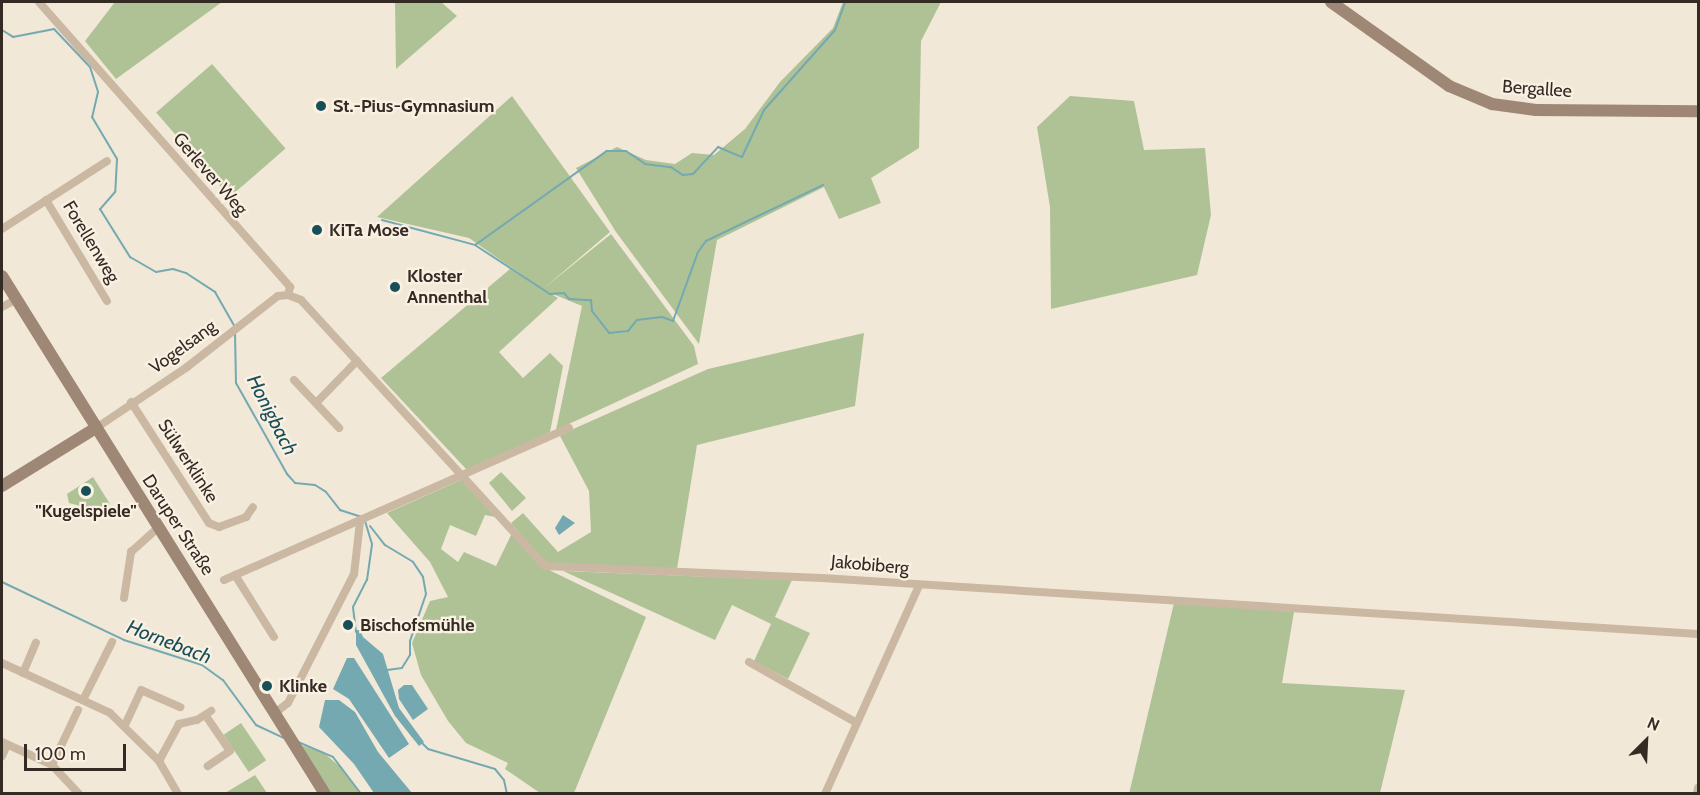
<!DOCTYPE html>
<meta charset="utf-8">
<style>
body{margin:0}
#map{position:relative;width:1700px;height:795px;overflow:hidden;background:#f2e8d7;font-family:Cabin,sans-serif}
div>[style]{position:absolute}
.green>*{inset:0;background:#afc296;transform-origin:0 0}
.water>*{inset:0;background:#74a9b1}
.stream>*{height:2px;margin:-1px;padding:0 1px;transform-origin:1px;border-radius:1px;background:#74a9b1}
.street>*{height:8px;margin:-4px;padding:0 4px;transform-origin:4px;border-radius:4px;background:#cbb8a2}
.secondary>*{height:12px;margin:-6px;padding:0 6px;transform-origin:6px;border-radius:6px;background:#9e8774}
.dots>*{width:16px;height:16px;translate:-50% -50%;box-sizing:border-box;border:3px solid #faf1e3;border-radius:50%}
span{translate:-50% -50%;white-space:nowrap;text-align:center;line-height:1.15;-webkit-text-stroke:4.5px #faf1e3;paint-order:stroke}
.street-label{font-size:18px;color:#352b25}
.poi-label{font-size:18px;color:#352b25;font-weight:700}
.left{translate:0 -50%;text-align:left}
.water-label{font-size:20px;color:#194f58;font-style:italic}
.frame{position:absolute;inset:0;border:3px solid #352b25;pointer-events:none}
.north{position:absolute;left:1616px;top:711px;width:60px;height:60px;-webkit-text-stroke:4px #faf1e3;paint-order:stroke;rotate:24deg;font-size:16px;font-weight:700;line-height:24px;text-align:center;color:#352b25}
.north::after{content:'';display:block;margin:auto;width:21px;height:27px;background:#352b25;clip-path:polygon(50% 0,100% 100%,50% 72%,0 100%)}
.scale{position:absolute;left:24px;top:744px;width:102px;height:27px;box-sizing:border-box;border:3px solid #352b25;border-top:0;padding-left:8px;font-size:18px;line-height:21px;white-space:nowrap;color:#352b25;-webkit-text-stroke:4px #faf1e3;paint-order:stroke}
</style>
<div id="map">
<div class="green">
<div style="clip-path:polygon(115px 2px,222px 2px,116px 79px,85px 41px)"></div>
<div style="clip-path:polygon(395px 2px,441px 2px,457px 16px,396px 69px)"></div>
<div style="clip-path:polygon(843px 2px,941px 2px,921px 41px,919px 148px,871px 178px,881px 203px,839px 219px,824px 187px,717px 240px,699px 344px,616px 232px,576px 168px,617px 147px,646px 160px,675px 164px,692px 153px,714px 155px,745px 129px,780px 82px,833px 28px)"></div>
<div style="left:212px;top:64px;width:112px;height:74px;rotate:49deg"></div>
<div style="clip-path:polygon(512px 96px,610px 232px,543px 289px,611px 234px,694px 346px,698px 364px,556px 430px,582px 306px,548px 292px,558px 298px,499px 352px,523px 378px,550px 353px,563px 366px,550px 432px,468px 471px,381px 378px,510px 269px,529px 280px,469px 238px,377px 217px)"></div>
<div style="clip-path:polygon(1070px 96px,1134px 101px,1144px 150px,1205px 148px,1211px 215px,1197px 275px,1051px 309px,1050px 207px,1037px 127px)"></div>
<div style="clip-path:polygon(864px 333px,855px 406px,697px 445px,677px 569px,546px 564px,511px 523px,523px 513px,558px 552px,591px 532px,589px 491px,560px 436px,571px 430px,708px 369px)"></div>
<div style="clip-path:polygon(501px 472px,526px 498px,512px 511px,489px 483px)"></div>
<div style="clip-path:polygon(93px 477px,110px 504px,99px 511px,69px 503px,67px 494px)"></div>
<div style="clip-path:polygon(463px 479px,496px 517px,485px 515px,476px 536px,450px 525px,441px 549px,458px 562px,464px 552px,496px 566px,512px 533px,545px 568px,646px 617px,574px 793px,540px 793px,505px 769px,508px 763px,466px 743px,448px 721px,421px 675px,412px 643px,430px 601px,448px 597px,430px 562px,387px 513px)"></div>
<div style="clip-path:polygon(563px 571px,792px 580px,775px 617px,810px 633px,788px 679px,754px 661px,771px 624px,732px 605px,715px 640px)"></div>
<div style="clip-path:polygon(1174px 603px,1294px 612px,1282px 683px,1405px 690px,1380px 793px,1129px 794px)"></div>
<div style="left:241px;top:723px;width:45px;height:21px;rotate:56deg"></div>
<div style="clip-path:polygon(300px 745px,323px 752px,339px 766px,359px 793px,331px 793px)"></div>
<div style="clip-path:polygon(255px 775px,267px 793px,225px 793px)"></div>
</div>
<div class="water">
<div style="clip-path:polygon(563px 515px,575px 523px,559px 535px,555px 528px)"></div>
<div style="clip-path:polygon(356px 630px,360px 630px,363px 637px,383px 654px,399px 708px,424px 742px,419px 746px,395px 716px,356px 645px)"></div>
<div style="clip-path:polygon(347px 658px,354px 658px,409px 744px,389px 758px,349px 699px,333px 689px)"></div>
<div style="clip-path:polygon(404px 685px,412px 685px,428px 709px,413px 720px,399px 699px,398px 690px)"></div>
<div style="clip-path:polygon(325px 700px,339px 700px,355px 712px,378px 752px,412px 793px,374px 793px,354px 764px,319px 727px)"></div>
</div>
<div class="stream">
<div style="left:2px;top:30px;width:13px;rotate:32deg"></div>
<div style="left:13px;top:37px;width:42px;rotate:-11deg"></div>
<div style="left:54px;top:29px;width:52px;rotate:46.5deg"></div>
<div style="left:90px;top:67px;width:26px;rotate:72deg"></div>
<div style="left:98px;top:92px;width:26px;rotate:103deg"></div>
<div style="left:92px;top:117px;width:49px;rotate:59.2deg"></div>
<div style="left:117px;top:159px;width:33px;rotate:93deg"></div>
<div style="left:115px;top:192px;width:23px;rotate:131deg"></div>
<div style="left:100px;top:209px;width:57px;rotate:58deg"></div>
<div style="left:130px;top:257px;width:30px;rotate:30deg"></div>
<div style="left:156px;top:272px;width:17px;rotate:-10deg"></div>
<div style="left:173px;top:269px;width:14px;rotate:17deg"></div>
<div style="left:186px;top:273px;width:35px;rotate:33deg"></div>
<div style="left:215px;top:292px;width:40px;rotate:60.3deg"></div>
<div style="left:382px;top:220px;width:96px;rotate:15deg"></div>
<div style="left:475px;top:245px;width:162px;rotate:-35.5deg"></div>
<div style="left:607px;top:151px;width:19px"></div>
<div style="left:626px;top:151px;width:23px;rotate:34deg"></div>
<div style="left:645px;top:164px;width:26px;rotate:7deg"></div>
<div style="left:671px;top:167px;width:14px;rotate:34deg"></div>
<div style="left:683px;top:175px;width:10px;rotate:-6deg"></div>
<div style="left:693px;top:174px;width:37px;rotate:-47deg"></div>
<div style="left:718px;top:147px;width:26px;rotate:23deg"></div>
<div style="left:742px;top:157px;width:52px;rotate:-64.9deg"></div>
<div style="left:764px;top:110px;width:107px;rotate:-48.4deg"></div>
<div style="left:835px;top:30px;width:30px;rotate:-70deg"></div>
<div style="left:475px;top:245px;width:90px;rotate:33.2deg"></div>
<div style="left:550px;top:294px;width:14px;rotate:-4deg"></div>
<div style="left:564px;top:293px;width:8px;rotate:50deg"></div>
<div style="left:569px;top:299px;width:22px;rotate:3deg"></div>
<div style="left:591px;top:300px;width:11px;rotate:85deg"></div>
<div style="left:592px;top:311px;width:28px;rotate:52deg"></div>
<div style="left:609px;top:333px;width:19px;rotate:-6deg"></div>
<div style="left:628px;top:331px;width:14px;rotate:-51deg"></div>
<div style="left:637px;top:320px;width:25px;rotate:-7deg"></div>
<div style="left:662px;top:317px;width:12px;rotate:20deg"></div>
<div style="left:673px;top:321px;width:73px;rotate:-70.1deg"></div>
<div style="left:698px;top:252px;width:14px;rotate:-54deg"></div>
<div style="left:706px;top:241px;width:130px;rotate:-25.6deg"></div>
<div style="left:235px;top:332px;width:51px;rotate:88.9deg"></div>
<div style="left:236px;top:383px;width:104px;rotate:60.7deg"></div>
<div style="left:287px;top:474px;width:12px;rotate:48deg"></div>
<div style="left:295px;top:483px;width:20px;rotate:6deg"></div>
<div style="left:315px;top:485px;width:13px;rotate:32deg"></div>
<div style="left:326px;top:492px;width:23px;rotate:52deg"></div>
<div style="left:340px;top:510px;width:22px;rotate:18deg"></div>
<div style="left:370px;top:526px;width:24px;rotate:52deg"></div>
<div style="left:385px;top:545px;width:33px;rotate:31deg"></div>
<div style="left:413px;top:562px;width:18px;rotate:56deg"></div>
<div style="left:423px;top:577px;width:17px;rotate:80deg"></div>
<div style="left:426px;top:594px;width:50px;rotate:108.8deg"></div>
<div style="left:410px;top:641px;width:14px;rotate:90deg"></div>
<div style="left:410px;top:655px;width:15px;rotate:122deg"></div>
<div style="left:402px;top:668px;width:15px;rotate:172deg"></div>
<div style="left:2px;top:582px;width:135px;rotate:25.4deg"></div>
<div style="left:124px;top:640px;width:82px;rotate:17.8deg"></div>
<div style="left:202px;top:665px;width:26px;rotate:36deg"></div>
<div style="left:223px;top:680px;width:56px;rotate:53.7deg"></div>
<div style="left:256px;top:725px;width:31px;rotate:25deg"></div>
<div style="left:356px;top:632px;width:25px;rotate:-97deg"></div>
<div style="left:353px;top:607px;width:30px;rotate:-63deg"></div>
<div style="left:367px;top:580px;width:36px;rotate:-82deg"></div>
<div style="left:372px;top:544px;width:24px;rotate:-107deg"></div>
<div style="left:298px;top:742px;width:38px;rotate:23deg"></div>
<div style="left:333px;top:757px;width:46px;rotate:52.9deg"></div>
<div style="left:421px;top:742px;width:10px;rotate:45deg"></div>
<div style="left:428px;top:749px;width:70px;rotate:16.6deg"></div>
<div style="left:495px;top:769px;width:14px;rotate:51deg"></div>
<div style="left:504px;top:780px;width:14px;rotate:78deg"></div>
</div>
<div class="street">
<div style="left:39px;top:2px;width:380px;rotate:48.6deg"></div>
<div style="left:290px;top:287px;width:8px;rotate:104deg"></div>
<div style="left:288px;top:295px;width:14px;rotate:21deg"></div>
<div style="left:301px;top:300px;width:361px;rotate:47.5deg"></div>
<div style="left:545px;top:566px;width:277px;rotate:2.5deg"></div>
<div style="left:822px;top:578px;width:878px;rotate:3.66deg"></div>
<div style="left:46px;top:200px;width:118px;rotate:58.9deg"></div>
<div style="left:2px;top:229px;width:125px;rotate:-32.9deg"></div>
<div style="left:2px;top:307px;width:15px;rotate:-28deg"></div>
<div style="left:294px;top:380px;width:66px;rotate:46.8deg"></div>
<div style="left:131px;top:402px;width:144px;rotate:57.2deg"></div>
<div style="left:209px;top:523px;width:11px;rotate:22deg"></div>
<div style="left:219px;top:527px;width:29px;rotate:-20deg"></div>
<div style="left:246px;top:517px;width:12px;rotate:-55deg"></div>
<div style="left:316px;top:403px;width:59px;rotate:-45.7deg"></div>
<div style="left:96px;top:428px;width:110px;rotate:-33.8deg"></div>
<div style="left:187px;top:367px;width:115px;rotate:-38deg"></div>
<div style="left:278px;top:296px;width:10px;rotate:-6deg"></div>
<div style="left:235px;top:575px;width:73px;rotate:57.8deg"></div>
<div style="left:224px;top:580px;width:377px;rotate:-23.8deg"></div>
<div style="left:124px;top:598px;width:47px;rotate:-81.3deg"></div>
<div style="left:131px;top:552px;width:36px;rotate:-42deg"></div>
<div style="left:749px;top:662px;width:124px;rotate:29.5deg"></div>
<div style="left:2px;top:663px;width:119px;rotate:24.8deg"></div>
<div style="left:110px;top:713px;width:69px;rotate:44.4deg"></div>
<div style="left:159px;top:761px;width:38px;rotate:60deg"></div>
<div style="left:23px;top:673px;width:33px;rotate:-67deg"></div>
<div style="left:83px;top:700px;width:65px;rotate:-63.4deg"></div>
<div style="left:275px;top:713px;width:16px;rotate:-38deg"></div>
<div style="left:288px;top:703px;width:145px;rotate:-62.9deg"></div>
<div style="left:354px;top:574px;width:52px;rotate:-83.4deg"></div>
<div style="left:206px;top:716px;width:42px;rotate:55.6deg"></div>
<div style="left:230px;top:751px;width:27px;rotate:146deg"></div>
<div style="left:125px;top:725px;width:38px;rotate:-65deg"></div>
<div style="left:141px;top:690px;width:43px;rotate:23.6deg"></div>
<div style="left:2px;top:742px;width:55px;rotate:24.7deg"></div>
<div style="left:52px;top:765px;width:40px;rotate:47deg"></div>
<div style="left:2px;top:756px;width:12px;rotate:-66deg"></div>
<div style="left:159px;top:761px;width:42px;rotate:-61.6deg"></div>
<div style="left:179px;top:724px;width:18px;rotate:-13deg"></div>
<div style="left:197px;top:720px;width:17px;rotate:-33deg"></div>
<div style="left:52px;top:765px;width:61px;rotate:-64.7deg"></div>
<div style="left:825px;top:794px;width:228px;rotate:-65.7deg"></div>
<div style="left:1697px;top:794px;width:6px;rotate:-81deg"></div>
</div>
<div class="secondary">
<div style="left:1331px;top:2px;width:145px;rotate:35.4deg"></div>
<div style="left:1449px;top:86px;width:47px;rotate:22.7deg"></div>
<div style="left:1492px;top:104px;width:44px;rotate:7.8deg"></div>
<div style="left:1536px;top:110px;width:162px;rotate:0.4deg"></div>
<div style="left:2px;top:276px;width:610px;rotate:58.05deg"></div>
<div style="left:2px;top:486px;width:110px;rotate:-31.7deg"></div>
</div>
<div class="dots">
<div style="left:321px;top:106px;background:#194f58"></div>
<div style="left:317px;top:230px;background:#194f58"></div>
<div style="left:395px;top:287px;background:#194f58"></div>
<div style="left:86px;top:491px;background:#194f58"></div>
<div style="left:348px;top:625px;background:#194f58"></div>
<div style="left:267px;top:686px;background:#194f58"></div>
</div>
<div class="street-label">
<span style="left:1537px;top:89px;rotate:4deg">Bergallee</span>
<span style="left:210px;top:174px;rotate:49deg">Gerlever Weg</span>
<span style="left:91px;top:242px;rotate:59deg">Forellenweg</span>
<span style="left:183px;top:347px;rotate:-36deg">Vogelsang</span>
<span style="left:188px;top:461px;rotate:57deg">Sülwerklinke</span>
<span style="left:178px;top:525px;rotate:57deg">Daruper Straße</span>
<span style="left:870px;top:565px;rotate:5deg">Jakobiberg</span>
</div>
<div class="poi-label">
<span class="left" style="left:333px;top:106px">St.-Pius-Gymnasium</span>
<span class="left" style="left:329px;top:230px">KiTa Mose</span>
<span class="left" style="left:407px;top:287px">Kloster<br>Annenthal</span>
<span style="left:86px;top:511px">"Kugelspiele"</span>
<span class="left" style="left:360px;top:625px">Bischofsmühle</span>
<span class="left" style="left:279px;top:686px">Klinke</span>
</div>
<div class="water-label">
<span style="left:272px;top:415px;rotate:63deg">Honigbach</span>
<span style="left:169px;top:642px;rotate:21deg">Hornebach</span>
</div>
<div class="frame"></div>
<div class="north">N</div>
<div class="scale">100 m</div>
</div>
